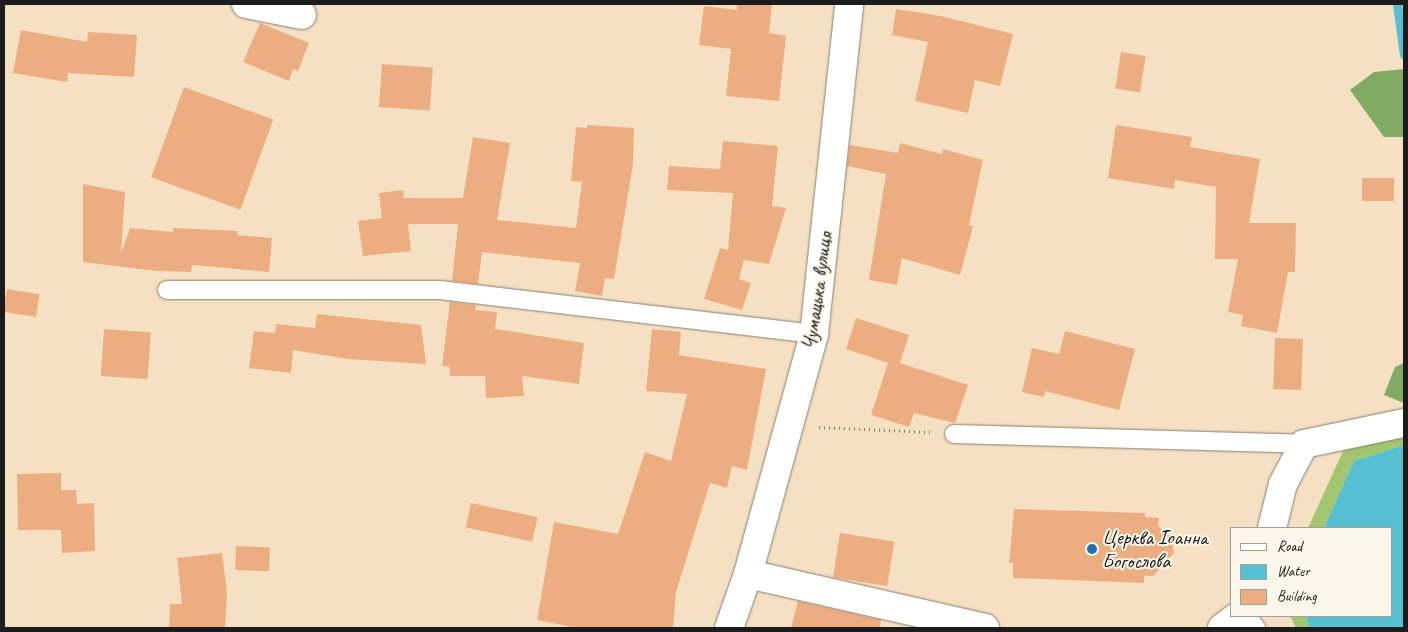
<!DOCTYPE html>
<meta charset="utf-8">
<style>
body{margin:0}
#map{position:relative;width:1408px;height:632px;overflow:hidden;background:#f5e0c4;font-family:Caveat,sans-serif}
div>[style]{position:absolute}
.green>*{inset:0;background:#a2c56f}
.forest>*{inset:0;background:#81aa62}
.water>*{inset:0;background:#56c0d2}
.stream>*{height:9px;margin:-4.5px;padding:0 4.5px;transform-origin:4.5px;border-radius:4.5px;background:#56c0d2}
.building>*{inset:0;background:#ecae81;transform-origin:0 0}
.path>*{height:3px;margin-top:-1.5px;transform-origin:0;background:repeating-linear-gradient(90deg,#887e70 0 1px,transparent 0 5px)}
.roads{filter:drop-shadow(0 0 1px #887e70) drop-shadow(0 0 1px #887e70)}
.lane>*{height:18px;margin:-9px;padding:0 9px;transform-origin:9px;border-radius:9px;background:#fff}
.street>*{height:28px;margin:-14px;padding:0 14px;transform-origin:14px;border-radius:14px;background:#fff}
.secondary>*{height:28px;margin:-14px;padding:0 14px;transform-origin:14px;border-radius:14px;background:#fff}
.dots>*{width:14px;height:14px;translate:-50% -50%;box-sizing:border-box;border:2px solid #fbf7ec;border-radius:50%}
span{translate:-50% -50%;white-space:nowrap;text-align:center;line-height:1.15;-webkit-text-stroke:4px #fbf7ec;paint-order:stroke}
.street-label{font-size:21px;color:#1c1c1c}
.poi-label{font-size:21px;color:#1c1c1c}
.left{translate:0 -50%;text-align:left}
.frame{position:absolute;inset:0;border:5px solid #1c1c1c;pointer-events:none}
.legend{position:absolute;left:1230px;top:527px;width:162px;height:90px;box-sizing:border-box;background:#fbf7ec;border:1px solid #a29f99;margin:0;padding:6px 9px;list-style:none;font-size:15px;color:#1c1c1c}
.legend li{display:flex;align-items:center;gap:10px;height:25px}
.legend b{width:25px;border:1px solid #a29f99}
</style>
<div id="map">
<div class="green">
<div style="clip-path:polygon(1404px 435px,1404px 445px,1354px 461px,1324px 528px,1308px 528px,1343px 451px)"></div>
<div style="clip-path:polygon(1290px 616px,1305px 616px,1310px 628px,1296px 628px)"></div>
</div>
<div class="forest">
<div style="clip-path:polygon(1404px 69px,1404px 137px,1384px 137px,1350px 90px,1374px 72px)"></div>
<div style="clip-path:polygon(1404px 363px,1404px 403px,1384px 395px,1395px 367px)"></div>
</div>
<div class="water">
<div style="clip-path:polygon(1404px 445px,1404px 628px,1310px 628px,1305px 616px,1392px 616px,1392px 528px,1324px 528px,1354px 461px)"></div>
</div>
<div class="stream">
<div style="left:1397px;top:4px;width:51px;rotate:82.2deg"></div>
</div>
<div class="building">
<div style="clip-path:polygon(737px 4px,772px 4px,769px 33px,786px 36px,779px 101px,726px 96px,731px 49px,699px 45px,704px 6px,737px 10px)"></div>
<div style="clip-path:polygon(896px 9px,941px 16px,1013px 34px,1000px 86px,975px 80px,968px 113px,915px 101px,928px 42px,892px 35px)"></div>
<div style="clip-path:polygon(260px 23px,309px 43px,298px 71px,293px 69px,289px 81px,243px 62px)"></div>
<div style="clip-path:polygon(21px 30px,87px 42px,88px 32px,137px 35px,134px 77px,68px 73px,67px 82px,13px 73px)"></div>
<div style="left:1121px;top:52px;width:25px;height:37px;rotate:9deg"></div>
<div style="left:382px;top:64px;width:51px;height:43px;rotate:4deg"></div>
<div style="left:184px;top:87px;width:95px;height:96px;rotate:20deg"></div>
<div style="clip-path:polygon(587px 125px,634px 128px,633px 164px,614px 279px,605px 278px,602px 296px,575px 291px,580px 263px,482px 252px,478px 284px,452px 281px,458px 224px,408px 224px,411px 251px,363px 256px,358px 221px,382px 218px,379px 193px,403px 190px,404px 198px,463px 198px,473px 137px,510px 143px,497px 220px,576px 228px,582px 182px,571px 181px,576px 127px,587px 128px)"></div>
<div style="clip-path:polygon(1116px 125px,1192px 137px,1190px 147px,1260px 159px,1249px 223px,1296px 223px,1295px 272px,1288px 272px,1277px 333px,1241px 326px,1243px 315px,1228px 312px,1238px 259px,1215px 259px,1216px 187px,1175px 180px,1174px 189px,1108px 178px)"></div>
<div style="clip-path:polygon(723px 141px,778px 146px,772px 206px,786px 208px,769px 264px,744px 260px,739px 279px,751px 283px,742px 310px,704px 299px,720px 248px,728px 250px,733px 193px,667px 190px,669px 166px,720px 169px)"></div>
<div style="clip-path:polygon(900px 143px,942px 154px,943px 149px,983px 160px,969px 225px,973px 226px,960px 275px,902px 258px,897px 285px,869px 280px,886px 174px,847px 166px,850px 145px,898px 153px)"></div>
<div style="left:1362px;top:178px;width:32px;height:23px"></div>
<div style="clip-path:polygon(83px 184px,125px 192px,121px 254px,130px 228px,173px 232px,173px 228px,238px 231px,237px 235px,272px 238px,269px 272px,192px 265px,191px 272px,156px 271px,83px 262px)"></div>
<div style="left:7px;top:289px;width:33px;height:23px;rotate:9deg"></div>
<div style="clip-path:polygon(450px 302px,476px 305px,475px 310px,497px 312px,495px 329px,584px 343px,579px 384px,522px 376px,524px 396px,486px 398px,485px 376px,450px 376px,449px 366px,442px 366px)"></div>
<div style="clip-path:polygon(317px 314px,421px 325px,426px 364px,348px 359px,293px 350px,291px 373px,249px 368px,254px 331px,275px 333px,276px 324px,315px 328px)"></div>
<div style="clip-path:polygon(856px 318px,909px 335px,900px 363px,968px 385px,955px 423px,914px 413px,909px 427px,871px 415px,888px 363px,846px 349px)"></div>
<div style="left:104px;top:329px;width:47px;height:47px;rotate:4deg"></div>
<div style="clip-path:polygon(652px 329px,681px 332px,679px 355px,766px 369px,747px 470px,732px 466px,727px 488px,710px 483px,676px 592px,673px 628px,577px 628px,537px 620px,554px 522px,618px 534px,645px 452px,671px 461px,687px 394px,646px 391px)"></div>
<div style="clip-path:polygon(1065px 331px,1135px 349px,1119px 410px,1045px 391px,1044px 397px,1022px 392px,1032px 348px,1059px 354px)"></div>
<div style="left:1275px;top:338px;width:28px;height:51px;rotate:2deg"></div>
<div style="clip-path:polygon(61px 473px,61px 490px,76px 490px,77px 504px,94px 503px,95px 551px,62px 553px,61px 530px,18px 530px,17px 474px)"></div>
<div style="left:471px;top:503px;width:68px;height:25px;rotate:12deg"></div>
<div style="clip-path:polygon(1014px 509px,1145px 513px,1145px 517px,1159px 518px,1158px 526px,1171px 537px,1174px 553px,1153px 576px,1144px 576px,1144px 583px,1013px 578px,1013px 563px,1009px 563px)"></div>
<div style="left:840px;top:533px;width:55px;height:45px;rotate:9deg"></div>
<div style="left:236px;top:546px;width:34px;height:24px;rotate:2deg"></div>
<div style="clip-path:polygon(222px 553px,227px 592px,225px 628px,169px 628px,170px 604px,182px 604px,177px 558px)"></div>
<div style="clip-path:polygon(798px 601px,881px 620px,880px 628px,791px 628px)"></div>
</div>
<div class="path">
<div style="left:819px;top:427px;width:111px;rotate:2.6deg"></div>
</div>
<div class="roads">
<div class="lane">
<div style="left:167px;top:290px;width:273px"></div>
<div style="left:440px;top:290px;width:377px;rotate:6.7deg"></div>
<div style="left:954px;top:434px;width:350px;rotate:1.6deg"></div>
<div style="left:1247px;top:616px;width:15px;rotate:53deg"></div>
</div>
<div class="street">
<div style="left:246px;top:4px;width:57px;rotate:11.1deg"></div>
<div style="left:1272px;top:528px;width:45px;rotate:-76deg"></div>
<div style="left:1283px;top:484px;width:45px;rotate:-62.3deg"></div>
<div style="left:1304px;top:444px;width:102px;rotate:-11.9deg"></div>
<div style="left:748px;top:574px;width:243px;rotate:12.8deg"></div>
<div style="left:1222px;top:628px;width:20px;rotate:-37deg"></div>
</div>
<div class="secondary">
<div style="left:729px;top:628px;width:57px;rotate:-70.6deg"></div>
<div style="left:748px;top:574px;width:249px;rotate:-74.6deg"></div>
<div style="left:814px;top:334px;width:332px;rotate:-83.9deg"></div>
</div>
</div>
<div class="dots">
<div style="left:1092px;top:549px;background:#1f6fb2"></div>
</div>
<div class="street-label">
<span style="left:817px;top:291px;rotate:-82deg">Чумацька вулиця</span>
</div>
<div class="poi-label">
<span class="left" style="left:1102px;top:549px">Церква Іоанна<br>Богослова</span>
</div>
<div class="frame"></div>
<ul class="legend">
<li><b style="height:6px;background:#fff"></b>Road</li>
<li><b style="height:14px;background:#56c0d2"></b>Water</li>
<li><b style="height:14px;background:#ecae81"></b>Building</li>
</ul>
</div>
